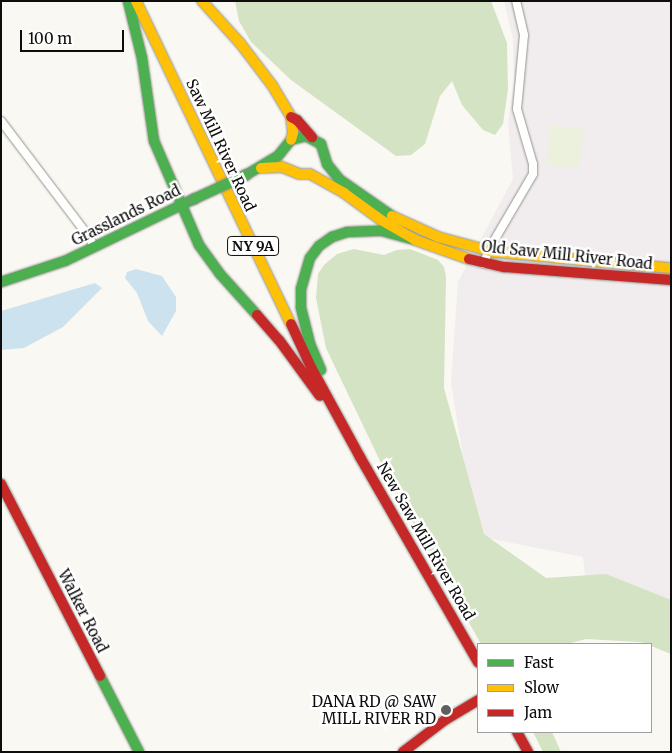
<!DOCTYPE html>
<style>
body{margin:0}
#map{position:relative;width:672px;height:753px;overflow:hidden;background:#faf8f2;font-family:Merriweather,serif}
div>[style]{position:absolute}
.industrial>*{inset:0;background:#f1ecee}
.forest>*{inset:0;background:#d4e3c3}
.pitch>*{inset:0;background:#ecf1de;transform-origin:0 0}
.water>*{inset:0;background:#cce3ef}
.roads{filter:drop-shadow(0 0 1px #949390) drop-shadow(0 0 1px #949390)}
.street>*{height:8px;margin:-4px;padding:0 4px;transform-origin:4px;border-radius:4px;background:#fefefd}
.fast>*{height:10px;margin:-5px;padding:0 5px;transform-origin:5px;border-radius:5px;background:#4caf50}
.slow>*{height:10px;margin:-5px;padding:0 5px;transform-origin:5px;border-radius:5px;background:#ffc107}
.jam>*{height:10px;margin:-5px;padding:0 5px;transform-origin:5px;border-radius:5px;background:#c62828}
.bridges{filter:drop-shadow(0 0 1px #8a8987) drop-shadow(0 0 1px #8a8987)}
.fast-bridge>*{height:10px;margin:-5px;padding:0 5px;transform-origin:5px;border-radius:5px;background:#4caf50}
.dots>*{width:14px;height:14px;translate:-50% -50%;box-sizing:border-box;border:2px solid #fff;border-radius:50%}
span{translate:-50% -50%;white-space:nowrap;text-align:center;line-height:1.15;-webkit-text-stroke:5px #fff;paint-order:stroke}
.shield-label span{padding:1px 4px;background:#fff;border:1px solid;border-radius:4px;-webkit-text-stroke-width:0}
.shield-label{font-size:14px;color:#0d0d0d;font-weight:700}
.street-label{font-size:15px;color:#0d0d0d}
.poi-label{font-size:15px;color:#0d0d0d}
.right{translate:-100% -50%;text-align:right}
.frame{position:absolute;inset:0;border:2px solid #0d0d0d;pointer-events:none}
.legend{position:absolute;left:477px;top:643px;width:175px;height:90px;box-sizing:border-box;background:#fff;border:1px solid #9e9e9e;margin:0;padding:6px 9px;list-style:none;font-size:15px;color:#0d0d0d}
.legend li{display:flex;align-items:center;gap:10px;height:25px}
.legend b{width:25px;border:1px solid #9e9e9e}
.scale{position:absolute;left:20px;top:30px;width:104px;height:22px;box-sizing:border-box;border:2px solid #0d0d0d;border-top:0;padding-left:6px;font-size:15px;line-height:18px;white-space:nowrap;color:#0d0d0d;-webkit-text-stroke:4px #fff;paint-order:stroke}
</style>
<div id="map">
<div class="industrial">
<div style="clip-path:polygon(504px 1px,671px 1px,671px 618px,586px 585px,583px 557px,476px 536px,451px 383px,458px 282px,513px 179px,508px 124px,514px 83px,513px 39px)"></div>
</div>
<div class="forest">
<div style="clip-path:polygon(235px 1px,491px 1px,507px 43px,508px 89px,503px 124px,495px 135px,483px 130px,462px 105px,452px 81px,440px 96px,425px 144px,411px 155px,396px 156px,291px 80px,251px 42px,239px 21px)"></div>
<div style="clip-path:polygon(354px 249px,384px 255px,397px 250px,410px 249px,438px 260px,444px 267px,446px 277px,444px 388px,484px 534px,546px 578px,606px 574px,671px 600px,671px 654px,651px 646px,651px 644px,639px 642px,586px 639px,567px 644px,481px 644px,391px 484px,326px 348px,316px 298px,318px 274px,324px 265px,337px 254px)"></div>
<div style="clip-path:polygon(533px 732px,552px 732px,561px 752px,543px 752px)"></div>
</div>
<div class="pitch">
<div style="left:551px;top:125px;width:33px;height:40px;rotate:7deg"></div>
</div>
<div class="water">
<div style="clip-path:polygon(136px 269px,162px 276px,176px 297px,176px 311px,162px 336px,148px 321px,137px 293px,125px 278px,127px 272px)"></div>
<div style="clip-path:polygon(95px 283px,102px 288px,63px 327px,24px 348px,1px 350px,1px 311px)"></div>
</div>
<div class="roads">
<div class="street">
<div style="left:1px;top:121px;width:146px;rotate:52.8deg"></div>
<div style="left:89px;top:237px;width:11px;rotate:63deg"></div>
<div style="left:484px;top:264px;width:14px;rotate:-73deg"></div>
<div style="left:488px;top:251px;width:89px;rotate:-59.7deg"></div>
<div style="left:533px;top:174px;width:10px;rotate:-90deg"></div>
<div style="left:533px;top:164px;width:57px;rotate:-106.2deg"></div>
<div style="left:517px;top:109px;width:74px;rotate:-84.6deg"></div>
<div style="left:524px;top:35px;width:35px;rotate:-103deg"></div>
</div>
<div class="fast">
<div style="left:128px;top:1px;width:59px;rotate:76.2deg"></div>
<div style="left:142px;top:58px;width:84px;rotate:81.8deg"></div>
<div style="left:154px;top:141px;width:113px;rotate:66.6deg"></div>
<div style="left:199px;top:245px;width:36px;rotate:54deg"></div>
<div style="left:220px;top:274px;width:55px;rotate:47.9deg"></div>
<div style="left:246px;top:175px;width:37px;rotate:-31deg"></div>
<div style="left:278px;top:156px;width:21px;rotate:-51deg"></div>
<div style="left:291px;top:140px;width:16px;rotate:-15deg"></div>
<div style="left:306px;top:136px;width:17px;rotate:28deg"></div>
<div style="left:321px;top:144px;width:21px;rotate:73deg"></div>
<div style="left:327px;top:164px;width:19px;rotate:51deg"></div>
<div style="left:339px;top:179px;width:65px;rotate:34.9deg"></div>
<div style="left:1px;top:282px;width:67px;rotate:-18.2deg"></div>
<div style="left:65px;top:261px;width:143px;rotate:-25.7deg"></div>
<div style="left:321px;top:370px;width:28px;rotate:-113deg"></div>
<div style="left:310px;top:344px;width:38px;rotate:-104deg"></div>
<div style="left:301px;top:307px;width:18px;rotate:-90deg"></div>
<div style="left:301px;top:289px;width:32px;rotate:-74deg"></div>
<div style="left:310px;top:258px;width:15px;rotate:-53deg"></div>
<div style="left:319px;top:246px;width:16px;rotate:-35deg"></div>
<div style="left:332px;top:237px;width:16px;rotate:-18deg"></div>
<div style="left:347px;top:232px;width:35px;rotate:-2deg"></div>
<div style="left:382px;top:231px;width:34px;rotate:15deg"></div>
<div style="left:100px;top:676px;width:85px;rotate:62.8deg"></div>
</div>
<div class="slow">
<div style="left:136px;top:1px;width:358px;rotate:64.4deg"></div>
<div style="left:202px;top:1px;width:57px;rotate:47.9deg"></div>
<div style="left:240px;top:43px;width:53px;rotate:52.7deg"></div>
<div style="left:272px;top:85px;width:37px;rotate:59deg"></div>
<div style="left:291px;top:117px;width:16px;rotate:83deg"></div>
<div style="left:293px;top:133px;width:7px;rotate:106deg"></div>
<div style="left:261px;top:168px;width:21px;rotate:-3deg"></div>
<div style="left:282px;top:167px;width:18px;rotate:22deg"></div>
<div style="left:299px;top:174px;width:11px"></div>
<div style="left:310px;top:174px;width:39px;rotate:29deg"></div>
<div style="left:344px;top:193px;width:46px;rotate:36.1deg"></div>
<div style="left:381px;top:220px;width:39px;rotate:30deg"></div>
<div style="left:415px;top:240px;width:57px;rotate:19.4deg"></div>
<div style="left:392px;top:216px;width:51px;rotate:24.5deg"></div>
<div style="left:438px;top:237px;width:58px;rotate:15deg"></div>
<div style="left:494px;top:252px;width:178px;rotate:5.2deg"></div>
</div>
<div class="jam">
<div style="left:291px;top:117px;width:7px;rotate:27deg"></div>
<div style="left:297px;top:120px;width:23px;rotate:49deg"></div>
<div style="left:469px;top:259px;width:37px;rotate:13deg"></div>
<div style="left:505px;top:267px;width:167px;rotate:4.5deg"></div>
<div style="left:257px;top:315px;width:33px;rotate:49deg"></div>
<div style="left:279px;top:340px;width:69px;rotate:53.8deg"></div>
<div style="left:291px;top:324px;width:50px;rotate:65deg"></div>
<div style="left:312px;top:369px;width:100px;rotate:61.4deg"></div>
<div style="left:360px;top:457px;width:237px;rotate:60.1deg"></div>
<div style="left:1px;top:484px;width:216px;rotate:62.7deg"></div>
<div style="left:517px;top:732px;width:23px;rotate:61deg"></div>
<div style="left:403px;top:752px;width:53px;rotate:-37.3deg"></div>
<div style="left:445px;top:720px;width:39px;rotate:-31deg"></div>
</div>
</div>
<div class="bridges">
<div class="fast-bridge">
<div style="left:194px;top:199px;width:57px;rotate:-24.8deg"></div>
</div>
</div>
<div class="dots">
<div style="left:446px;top:710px;background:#605f5d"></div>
</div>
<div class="shield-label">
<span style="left:253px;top:246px">NY 9A</span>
</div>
<div class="street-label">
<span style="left:221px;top:145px;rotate:65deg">Saw Mill River Road</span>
<span style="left:126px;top:215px;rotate:-26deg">Grasslands Road</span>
<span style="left:567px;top:255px;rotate:6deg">Old Saw Mill River Road</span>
<span style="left:426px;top:541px;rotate:60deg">New Saw Mill River Road</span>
<span style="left:83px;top:611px;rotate:63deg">Walker Road</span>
</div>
<div class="poi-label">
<span class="right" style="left:436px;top:710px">DANA RD @ SAW<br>MILL RIVER RD</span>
</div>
<div class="frame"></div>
<ul class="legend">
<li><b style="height:6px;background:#4caf50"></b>Fast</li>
<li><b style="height:6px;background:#ffc107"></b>Slow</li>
<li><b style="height:6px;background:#c62828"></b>Jam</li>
</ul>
<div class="scale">100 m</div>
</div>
